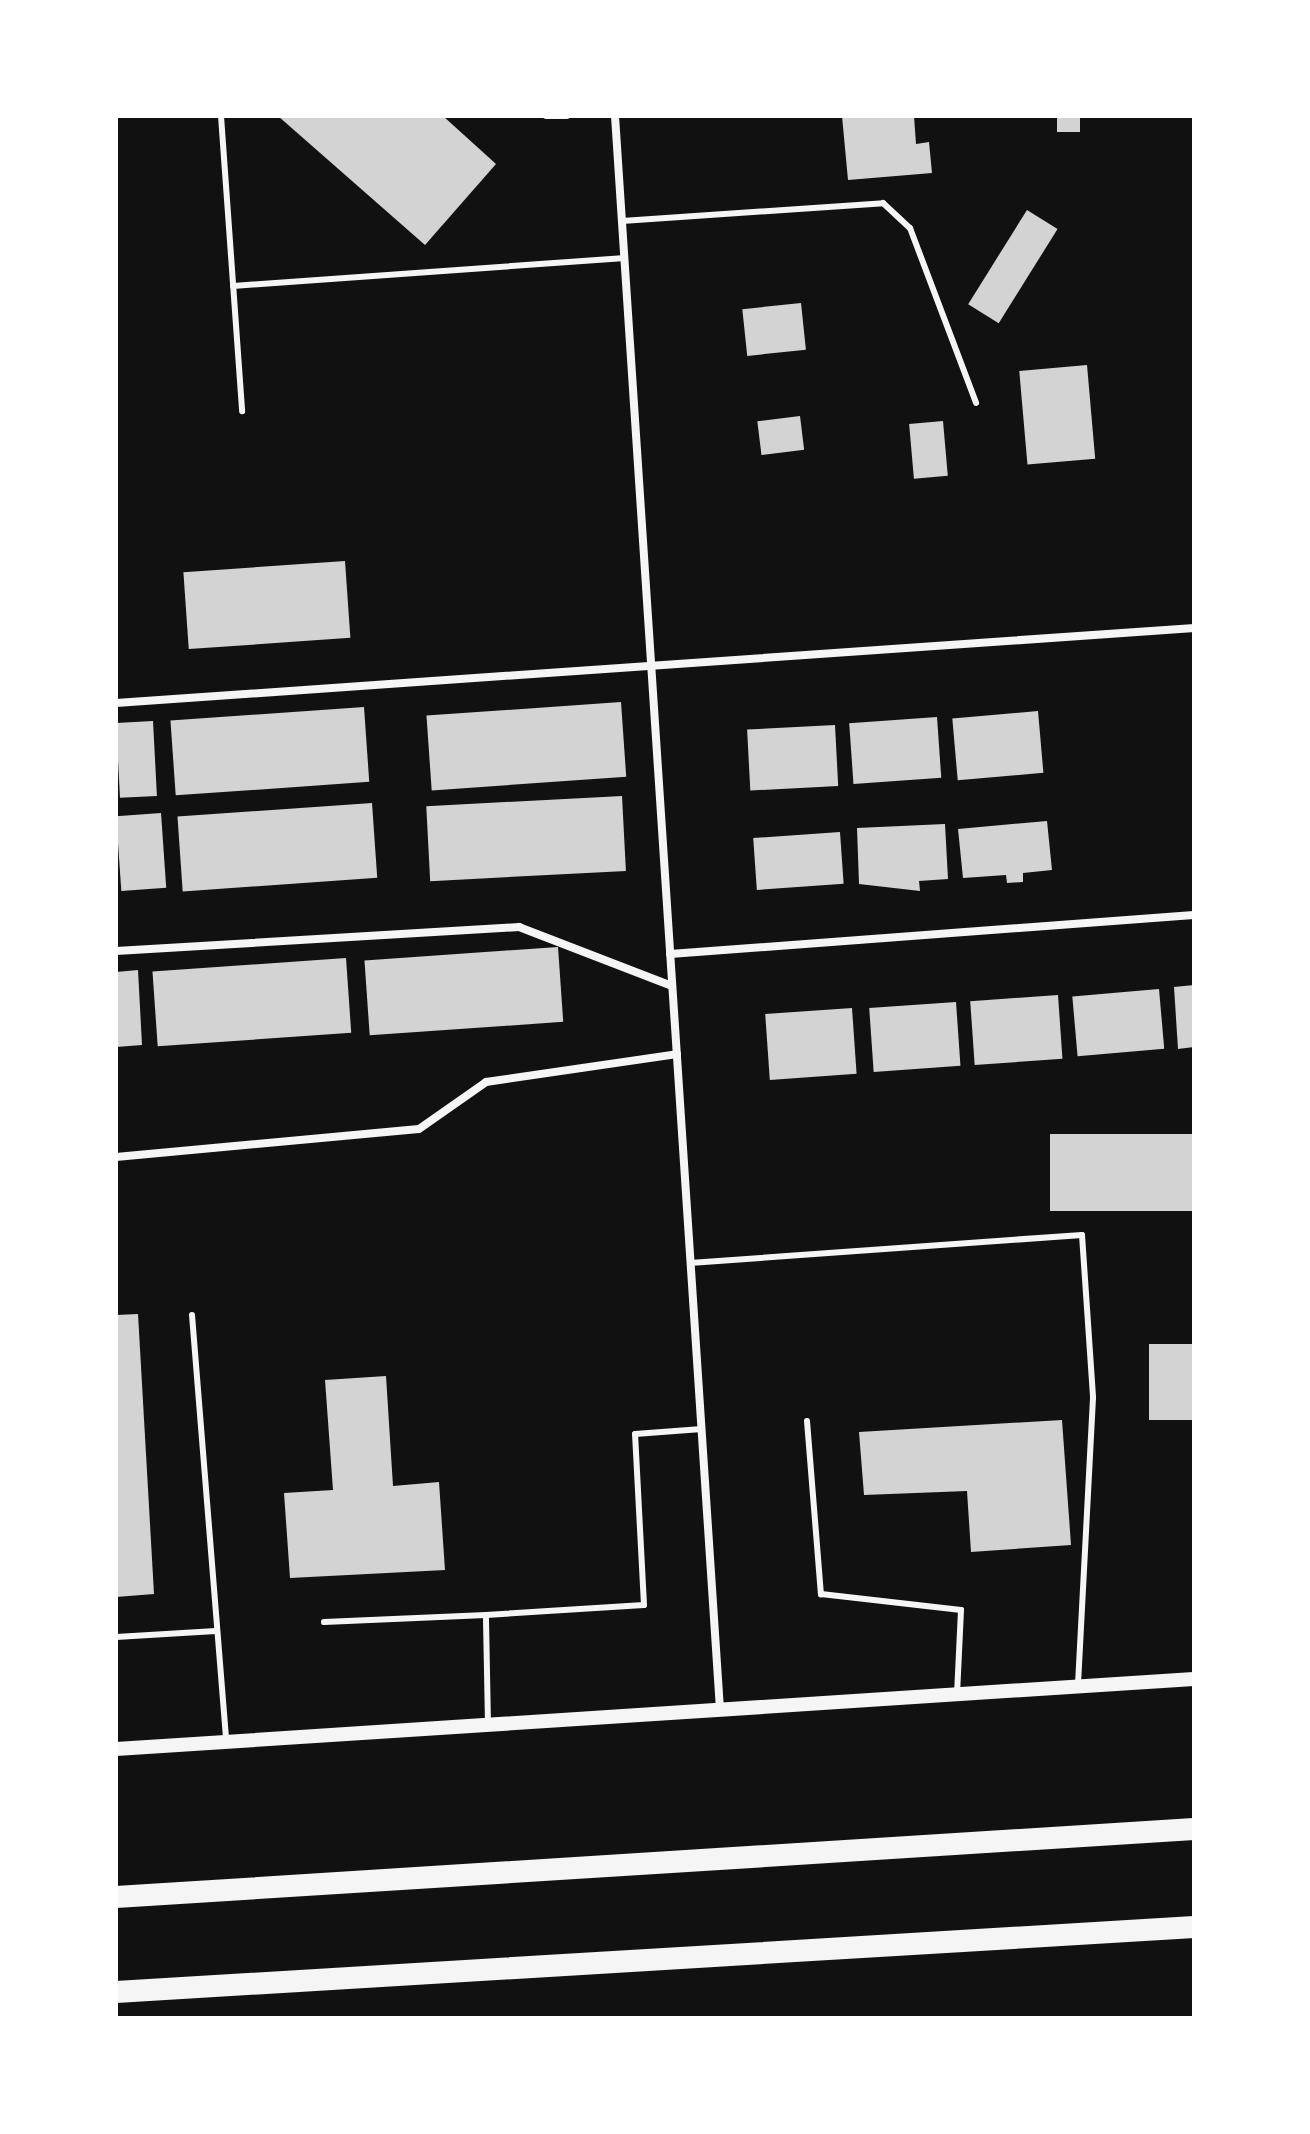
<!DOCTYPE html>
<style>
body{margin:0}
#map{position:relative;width:1310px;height:2134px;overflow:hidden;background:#111;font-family:"Titillium Web",sans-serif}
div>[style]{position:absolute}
.building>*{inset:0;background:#d3d3d3;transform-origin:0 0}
.service>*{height:6px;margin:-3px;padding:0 3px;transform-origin:3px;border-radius:3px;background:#f5f5f5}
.minor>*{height:8px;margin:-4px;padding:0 4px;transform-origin:4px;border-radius:4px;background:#f5f5f5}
.tertiary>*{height:14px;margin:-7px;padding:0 7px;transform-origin:7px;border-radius:7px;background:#f5f5f5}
.motorway>*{height:22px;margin:-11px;padding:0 11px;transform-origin:11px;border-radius:11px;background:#f5f5f5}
span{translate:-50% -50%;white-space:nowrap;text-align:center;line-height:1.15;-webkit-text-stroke:7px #fff;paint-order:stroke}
.frame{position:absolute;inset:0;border:118px solid #fff;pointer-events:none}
</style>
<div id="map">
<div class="building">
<div style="clip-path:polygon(278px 116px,443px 116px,496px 164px,425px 245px)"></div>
<div style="clip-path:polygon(842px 116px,914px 116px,916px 144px,929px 142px,932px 173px,848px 180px)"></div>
<div style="left:1057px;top:116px;width:23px;height:16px"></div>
<div style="left:1027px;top:210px;width:36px;height:111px;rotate:32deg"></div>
<div style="left:801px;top:303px;width:47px;height:59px;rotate:84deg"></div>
<div style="left:1087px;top:365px;width:94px;height:68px;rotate:85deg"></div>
<div style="left:800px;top:416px;width:34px;height:43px;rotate:83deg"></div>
<div style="left:943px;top:421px;width:55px;height:34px;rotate:85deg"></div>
<div style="left:345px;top:561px;width:77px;height:162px;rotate:86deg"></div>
<div style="left:621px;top:702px;width:75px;height:195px;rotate:86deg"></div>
<div style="left:364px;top:707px;width:75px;height:194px;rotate:86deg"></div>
<div style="left:1038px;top:711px;width:62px;height:86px;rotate:85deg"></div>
<div style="left:937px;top:717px;width:61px;height:88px;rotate:86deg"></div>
<div style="left:153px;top:721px;width:75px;height:37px;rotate:87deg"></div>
<div style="left:835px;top:725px;width:61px;height:88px;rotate:87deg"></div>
<div style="left:622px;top:796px;width:75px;height:196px;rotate:87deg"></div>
<div style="left:372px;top:803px;width:75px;height:195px;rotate:86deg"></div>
<div style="left:161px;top:813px;width:75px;height:45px;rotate:86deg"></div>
<div style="clip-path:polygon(1047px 821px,1052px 870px,1023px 873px,1023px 882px,1007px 883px,1006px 875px,963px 878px,958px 829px)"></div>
<div style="clip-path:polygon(945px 824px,948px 879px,919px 881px,920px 891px,859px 884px,857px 828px)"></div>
<div style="left:840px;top:832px;width:52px;height:87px;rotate:86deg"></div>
<div style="left:558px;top:947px;width:75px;height:194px;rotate:86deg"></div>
<div style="left:346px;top:958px;width:75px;height:194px;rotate:86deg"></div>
<div style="clip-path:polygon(138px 970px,142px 1045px,116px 1047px,116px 972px)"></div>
<div style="clip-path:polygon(1194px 985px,1194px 1047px,1178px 1049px,1174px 987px)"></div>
<div style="left:1159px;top:989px;width:60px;height:87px;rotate:85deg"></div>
<div style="left:1058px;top:995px;width:64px;height:88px;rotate:86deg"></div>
<div style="left:956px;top:1002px;width:64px;height:87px;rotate:86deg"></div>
<div style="left:852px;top:1008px;width:66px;height:87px;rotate:86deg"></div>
<div style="left:1194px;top:1134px;width:77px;height:144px;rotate:90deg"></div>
<div style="clip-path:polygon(138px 1314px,154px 1594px,116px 1597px,116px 1315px)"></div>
<div style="left:1194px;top:1344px;width:76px;height:45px;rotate:90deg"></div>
<div style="clip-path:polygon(386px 1376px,393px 1486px,439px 1482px,445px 1570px,290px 1578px,284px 1493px,333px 1490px,325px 1380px)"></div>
<div style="clip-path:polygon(1062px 1420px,1071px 1545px,971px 1552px,967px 1491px,864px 1495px,859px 1432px)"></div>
</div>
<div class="service">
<div style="left:221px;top:116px;width:296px;rotate:85.9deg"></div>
<div style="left:546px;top:116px;width:21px"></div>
<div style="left:622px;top:221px;width:262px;rotate:-3.9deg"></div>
<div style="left:883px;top:203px;width:37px;rotate:43deg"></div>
<div style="left:910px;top:228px;width:187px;rotate:69.3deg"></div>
<div style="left:233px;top:286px;width:393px;rotate:-4.1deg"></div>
<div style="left:690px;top:1263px;width:393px;rotate:-4.1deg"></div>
<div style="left:1082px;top:1235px;width:163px;rotate:86.1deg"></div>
<div style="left:1093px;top:1398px;width:289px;rotate:93deg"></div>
<div style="left:192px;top:1315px;width:427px;rotate:85.4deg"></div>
<div style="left:807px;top:1421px;width:174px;rotate:85.4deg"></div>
<div style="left:821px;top:1594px;width:141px;rotate:6.5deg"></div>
<div style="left:961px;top:1610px;width:84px;rotate:92.7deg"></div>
<div style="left:324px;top:1622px;width:162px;rotate:-2.5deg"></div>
<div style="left:116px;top:1637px;width:100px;rotate:-3.4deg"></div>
<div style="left:488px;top:1724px;width:109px;rotate:-91.1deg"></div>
<div style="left:486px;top:1615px;width:158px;rotate:-3.6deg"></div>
<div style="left:644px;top:1605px;width:171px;rotate:-93deg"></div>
<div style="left:635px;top:1434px;width:67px;rotate:-4.3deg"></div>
</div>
<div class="minor">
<div style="left:615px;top:116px;width:1596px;rotate:86.23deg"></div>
<div style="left:116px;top:703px;width:1081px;rotate:-3.98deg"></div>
<div style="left:116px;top:951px;width:404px;rotate:-3.4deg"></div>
<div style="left:519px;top:927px;width:164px;rotate:21.1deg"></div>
<div style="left:670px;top:954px;width:525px;rotate:-4.26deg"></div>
<div style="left:116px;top:1157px;width:304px;rotate:-5.3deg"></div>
<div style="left:419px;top:1129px;width:82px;rotate:-35deg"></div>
<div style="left:486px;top:1082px;width:193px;rotate:-8.3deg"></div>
</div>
<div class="tertiary">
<div style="left:116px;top:1749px;width:1080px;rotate:-3.72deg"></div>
</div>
<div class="motorway">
<div style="left:116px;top:1897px;width:1080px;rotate:-3.61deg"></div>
<div style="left:116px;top:1992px;width:1080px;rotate:-3.45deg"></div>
</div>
<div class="frame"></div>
</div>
